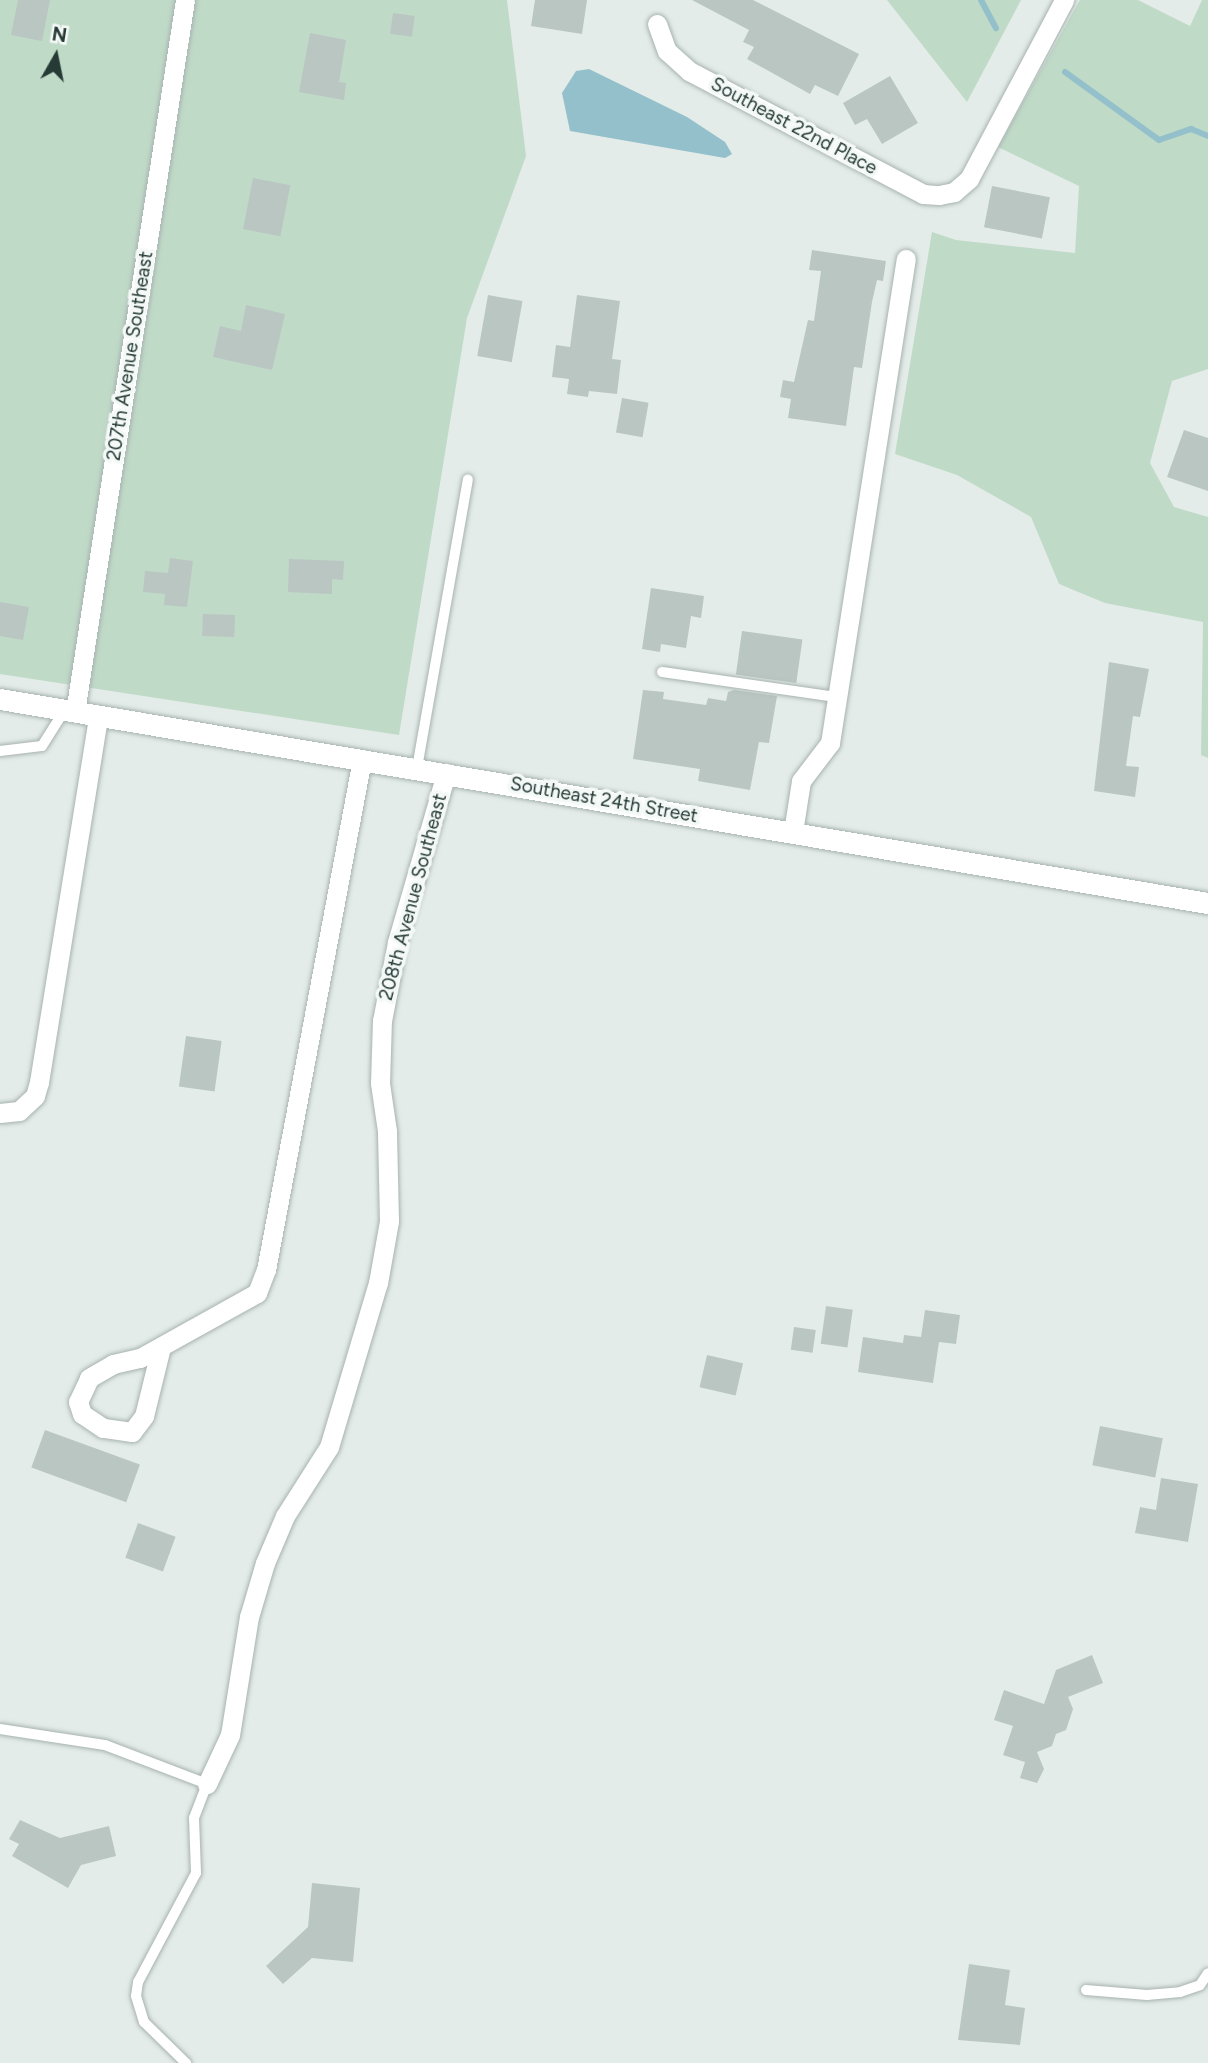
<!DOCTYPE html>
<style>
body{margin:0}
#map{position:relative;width:1208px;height:2063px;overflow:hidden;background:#e4ece9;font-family:Figtree,sans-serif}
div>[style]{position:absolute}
.green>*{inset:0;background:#c0dac8}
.water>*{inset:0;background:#93c0ca}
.stream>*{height:6px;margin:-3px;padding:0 3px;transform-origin:3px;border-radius:3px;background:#93c0ca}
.building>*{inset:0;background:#bac6c2;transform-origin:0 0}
.roads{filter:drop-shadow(0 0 2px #a7b3b0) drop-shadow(0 0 2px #a7b3b0)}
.service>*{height:10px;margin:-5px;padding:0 5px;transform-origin:5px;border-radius:5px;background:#fff}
.minor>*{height:19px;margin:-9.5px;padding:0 9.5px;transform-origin:9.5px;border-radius:9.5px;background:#fff}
.tertiary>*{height:21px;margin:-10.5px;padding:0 10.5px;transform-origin:10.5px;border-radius:10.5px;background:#fff}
span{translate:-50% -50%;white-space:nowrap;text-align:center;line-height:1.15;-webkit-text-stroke:7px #f4f9f7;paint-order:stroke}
.street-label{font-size:19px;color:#263b36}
.north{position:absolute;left:21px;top:21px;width:70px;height:70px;-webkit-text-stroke:5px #f4f9f7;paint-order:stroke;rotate:9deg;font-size:19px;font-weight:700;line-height:28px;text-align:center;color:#263b36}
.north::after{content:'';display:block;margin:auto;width:24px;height:32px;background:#263b36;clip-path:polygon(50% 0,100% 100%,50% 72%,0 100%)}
</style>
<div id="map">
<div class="green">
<div style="clip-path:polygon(0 0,507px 0,526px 156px,467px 318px,399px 735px,0 674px)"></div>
<div style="clip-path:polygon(887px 0,1021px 0,967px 102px)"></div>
<div style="clip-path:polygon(1080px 0,1138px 0,1190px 26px,1202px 0,1208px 0,1208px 369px,1172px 381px,1150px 463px,1174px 507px,1208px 517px,1208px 758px,1201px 755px,1203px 622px,1105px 603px,1059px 584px,1031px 517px,957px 475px,895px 454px,932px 232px,956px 240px,1075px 253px,1079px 186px,998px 147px)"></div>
</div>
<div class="water">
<div style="clip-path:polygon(589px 69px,687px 117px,725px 142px,732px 154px,725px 158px,570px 131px,562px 93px,576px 71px)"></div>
</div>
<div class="stream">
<div style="left:981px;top:0;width:32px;rotate:62deg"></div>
<div style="left:1065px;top:72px;width:116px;rotate:35.9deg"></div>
<div style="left:1159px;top:140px;width:34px;rotate:-19deg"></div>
<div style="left:1191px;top:129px;width:18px;rotate:22deg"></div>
</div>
<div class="building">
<div style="clip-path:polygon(18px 0,50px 0,42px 41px,11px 35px)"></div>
<div style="clip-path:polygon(535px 0,587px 0,582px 34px,531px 26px)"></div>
<div style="clip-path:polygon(692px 0,753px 0,859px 54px,838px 96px,815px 85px,810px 94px,747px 59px,754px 47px,743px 42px,749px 30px)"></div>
<div style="left:393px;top:13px;width:22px;height:21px;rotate:8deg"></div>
<div style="clip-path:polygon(310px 33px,346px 40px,339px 82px,346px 83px,344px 100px,299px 92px)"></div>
<div style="clip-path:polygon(890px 76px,918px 123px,882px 144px,867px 119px,855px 125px,843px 103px)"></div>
<div style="left:253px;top:178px;width:38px;height:52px;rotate:11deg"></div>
<div style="left:992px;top:186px;width:59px;height:42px;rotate:11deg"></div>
<div style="clip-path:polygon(812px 250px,886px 261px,883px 281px,877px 280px,872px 302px,862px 368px,854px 367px,846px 426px,788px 418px,791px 399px,780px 397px,783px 380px,794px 382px,808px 320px,814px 321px,821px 271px,809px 270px)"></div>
<div style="left:488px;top:295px;width:35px;height:62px;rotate:10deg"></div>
<div style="clip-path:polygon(577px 295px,620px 301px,612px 359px,621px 360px,617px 394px,589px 391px,588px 397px,567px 394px,569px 379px,552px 377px,556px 345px,570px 347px)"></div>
<div style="clip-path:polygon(246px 305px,285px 314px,272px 370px,213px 357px,220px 326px,241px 331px)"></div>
<div style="left:622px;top:398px;width:27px;height:35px;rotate:10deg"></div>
<div style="clip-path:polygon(1184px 430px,1208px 438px,1208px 491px,1167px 477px)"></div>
<div style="clip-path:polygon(170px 558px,193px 561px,187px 607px,164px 605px,165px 594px,143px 592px,145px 571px,168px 573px)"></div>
<div style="clip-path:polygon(289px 559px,344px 561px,343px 580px,332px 579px,332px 594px,288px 592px)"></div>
<div style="clip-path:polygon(651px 588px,704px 596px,701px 618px,691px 616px,686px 648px,661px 644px,660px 652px,642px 649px)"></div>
<div style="clip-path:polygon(0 602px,29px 607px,23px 640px,0 636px)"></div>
<div style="left:203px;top:614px;width:32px;height:22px;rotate:2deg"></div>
<div style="left:742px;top:631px;width:61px;height:44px;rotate:8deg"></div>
<div style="clip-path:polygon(1109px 662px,1149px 669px,1140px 717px,1133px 716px,1126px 766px,1139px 767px,1135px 797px,1094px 791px)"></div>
<div style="clip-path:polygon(643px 690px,664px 692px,663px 699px,706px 705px,708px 698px,726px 701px,728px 692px,734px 690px,777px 696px,769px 743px,759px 742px,750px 790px,698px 781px,700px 769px,633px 759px)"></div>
<div style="left:186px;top:1036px;width:36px;height:51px;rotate:8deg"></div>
<div style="left:826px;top:1306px;width:27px;height:38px;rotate:8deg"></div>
<div style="clip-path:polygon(925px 1310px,960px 1315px,956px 1344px,939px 1342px,933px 1383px,858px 1372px,863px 1337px,903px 1343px,904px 1335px,921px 1337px)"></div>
<div style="left:794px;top:1327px;width:22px;height:23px;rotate:8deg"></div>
<div style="left:707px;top:1355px;width:37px;height:33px;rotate:13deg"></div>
<div style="left:1100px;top:1426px;width:64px;height:40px;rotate:11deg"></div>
<div style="left:45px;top:1430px;width:101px;height:40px;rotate:20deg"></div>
<div style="clip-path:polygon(1161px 1478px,1198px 1484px,1188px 1542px,1135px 1533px,1140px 1507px,1156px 1510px)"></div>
<div style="left:138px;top:1523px;width:40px;height:37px;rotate:20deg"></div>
<div style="clip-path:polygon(1092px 1655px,1103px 1683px,1068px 1697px,1073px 1709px,1066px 1730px,1056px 1734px,1052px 1746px,1037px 1752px,1044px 1769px,1037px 1783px,1020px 1778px,1025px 1762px,1003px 1755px,1013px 1726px,994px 1720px,1004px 1690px,1044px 1704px,1056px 1670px)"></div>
<div style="clip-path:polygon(20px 1820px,60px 1838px,109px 1826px,116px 1856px,81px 1865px,68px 1888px,12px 1856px,19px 1844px,9px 1839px)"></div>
<div style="clip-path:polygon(312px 1883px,360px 1888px,353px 1962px,312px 1958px,283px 1984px,266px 1966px,308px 1927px)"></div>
<div style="clip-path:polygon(969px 1964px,1010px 1970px,1005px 2005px,1025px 2008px,1020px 2045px,958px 2040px)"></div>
</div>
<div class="roads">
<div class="service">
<div style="left:662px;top:672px;width:176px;rotate:8.2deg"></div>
<div style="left:0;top:751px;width:42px;rotate:-6.8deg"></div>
<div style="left:42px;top:746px;width:41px;rotate:-57.8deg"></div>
<div style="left:417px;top:768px;width:293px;rotate:-80deg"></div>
<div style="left:0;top:1729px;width:106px;rotate:8.7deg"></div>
<div style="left:105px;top:1745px;width:109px;rotate:20.9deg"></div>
<div style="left:207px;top:1784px;width:36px;rotate:111deg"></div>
<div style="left:194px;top:1818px;width:55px;rotate:87.9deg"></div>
<div style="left:196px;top:1873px;width:123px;rotate:118deg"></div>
<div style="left:138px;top:1982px;width:14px;rotate:98deg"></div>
<div style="left:136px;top:1996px;width:27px;rotate:73deg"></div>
<div style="left:144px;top:2022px;width:59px;rotate:44.3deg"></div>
<div style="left:1086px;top:1990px;width:61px;rotate:4.7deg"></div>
<div style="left:1147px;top:1995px;width:33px;rotate:-5deg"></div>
<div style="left:1180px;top:1992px;width:21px;rotate:-19deg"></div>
<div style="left:1200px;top:1985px;width:14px;rotate:-56deg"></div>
</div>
<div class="minor">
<div style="left:657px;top:24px;width:29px;rotate:70deg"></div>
<div style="left:667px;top:51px;width:30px;rotate:42deg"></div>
<div style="left:689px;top:71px;width:264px;rotate:27.7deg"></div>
<div style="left:923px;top:194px;width:16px;rotate:4deg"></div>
<div style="left:939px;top:195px;width:15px;rotate:-11deg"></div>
<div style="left:954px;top:192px;width:20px;rotate:-41deg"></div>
<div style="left:969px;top:179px;width:203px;rotate:-62deg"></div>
<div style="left:75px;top:712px;width:720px;rotate:-81.22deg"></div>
<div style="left:793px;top:832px;width:52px;rotate:-81.1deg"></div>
<div style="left:801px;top:781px;width:48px;rotate:-52.7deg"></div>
<div style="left:830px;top:743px;width:490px;rotate:-81.1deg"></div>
<div style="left:0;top:1113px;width:19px;rotate:-6deg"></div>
<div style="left:19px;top:1111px;width:22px;rotate:-43deg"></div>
<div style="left:35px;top:1096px;width:15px;rotate:-74deg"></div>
<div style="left:39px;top:1082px;width:371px;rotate:-80.8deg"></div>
<div style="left:161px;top:1347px;width:71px;rotate:103.8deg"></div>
<div style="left:144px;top:1416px;width:20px;rotate:127deg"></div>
<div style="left:132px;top:1432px;width:29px;rotate:-172deg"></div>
<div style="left:103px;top:1428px;width:25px;rotate:-146deg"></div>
<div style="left:82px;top:1414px;width:13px;rotate:-108deg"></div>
<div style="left:78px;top:1402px;width:26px;rotate:-65deg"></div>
<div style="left:89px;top:1378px;width:28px;rotate:-30deg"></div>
<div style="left:113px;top:1364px;width:28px;rotate:-13deg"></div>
<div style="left:140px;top:1358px;width:134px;rotate:-29.1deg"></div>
<div style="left:257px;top:1293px;width:25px;rotate:-69deg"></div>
<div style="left:266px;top:1270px;width:520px;rotate:-79.36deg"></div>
<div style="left:207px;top:1784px;width:54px;rotate:-64.9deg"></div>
<div style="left:230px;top:1735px;width:120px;rotate:-80.9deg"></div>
<div style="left:249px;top:1617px;width:56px;rotate:-73.5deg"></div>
<div style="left:265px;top:1563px;width:51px;rotate:-66.9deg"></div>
<div style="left:285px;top:1516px;width:82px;rotate:-57.5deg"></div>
<div style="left:329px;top:1447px;width:171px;rotate:-73.4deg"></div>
<div style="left:378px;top:1283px;width:63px;rotate:-79.9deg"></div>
<div style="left:389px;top:1221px;width:90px;rotate:-91.3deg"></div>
<div style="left:387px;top:1131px;width:49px;rotate:-98.3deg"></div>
<div style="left:380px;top:1083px;width:62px;rotate:-88.2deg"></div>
<div style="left:382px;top:1021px;width:80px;rotate:-79.2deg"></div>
<div style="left:397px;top:942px;width:176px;rotate:-73.8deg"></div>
</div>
<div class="tertiary">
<div style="left:0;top:699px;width:1225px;rotate:9.59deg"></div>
</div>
</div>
<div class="street-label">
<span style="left:794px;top:126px;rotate:28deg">Southeast 22nd Place</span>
<span style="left:130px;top:356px;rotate:-81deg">207th Avenue Southeast</span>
<span style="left:604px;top:800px;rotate:10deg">Southeast 24th Street</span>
<span style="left:413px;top:897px;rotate:-75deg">208th Avenue Southeast</span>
</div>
<div class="north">N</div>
</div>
